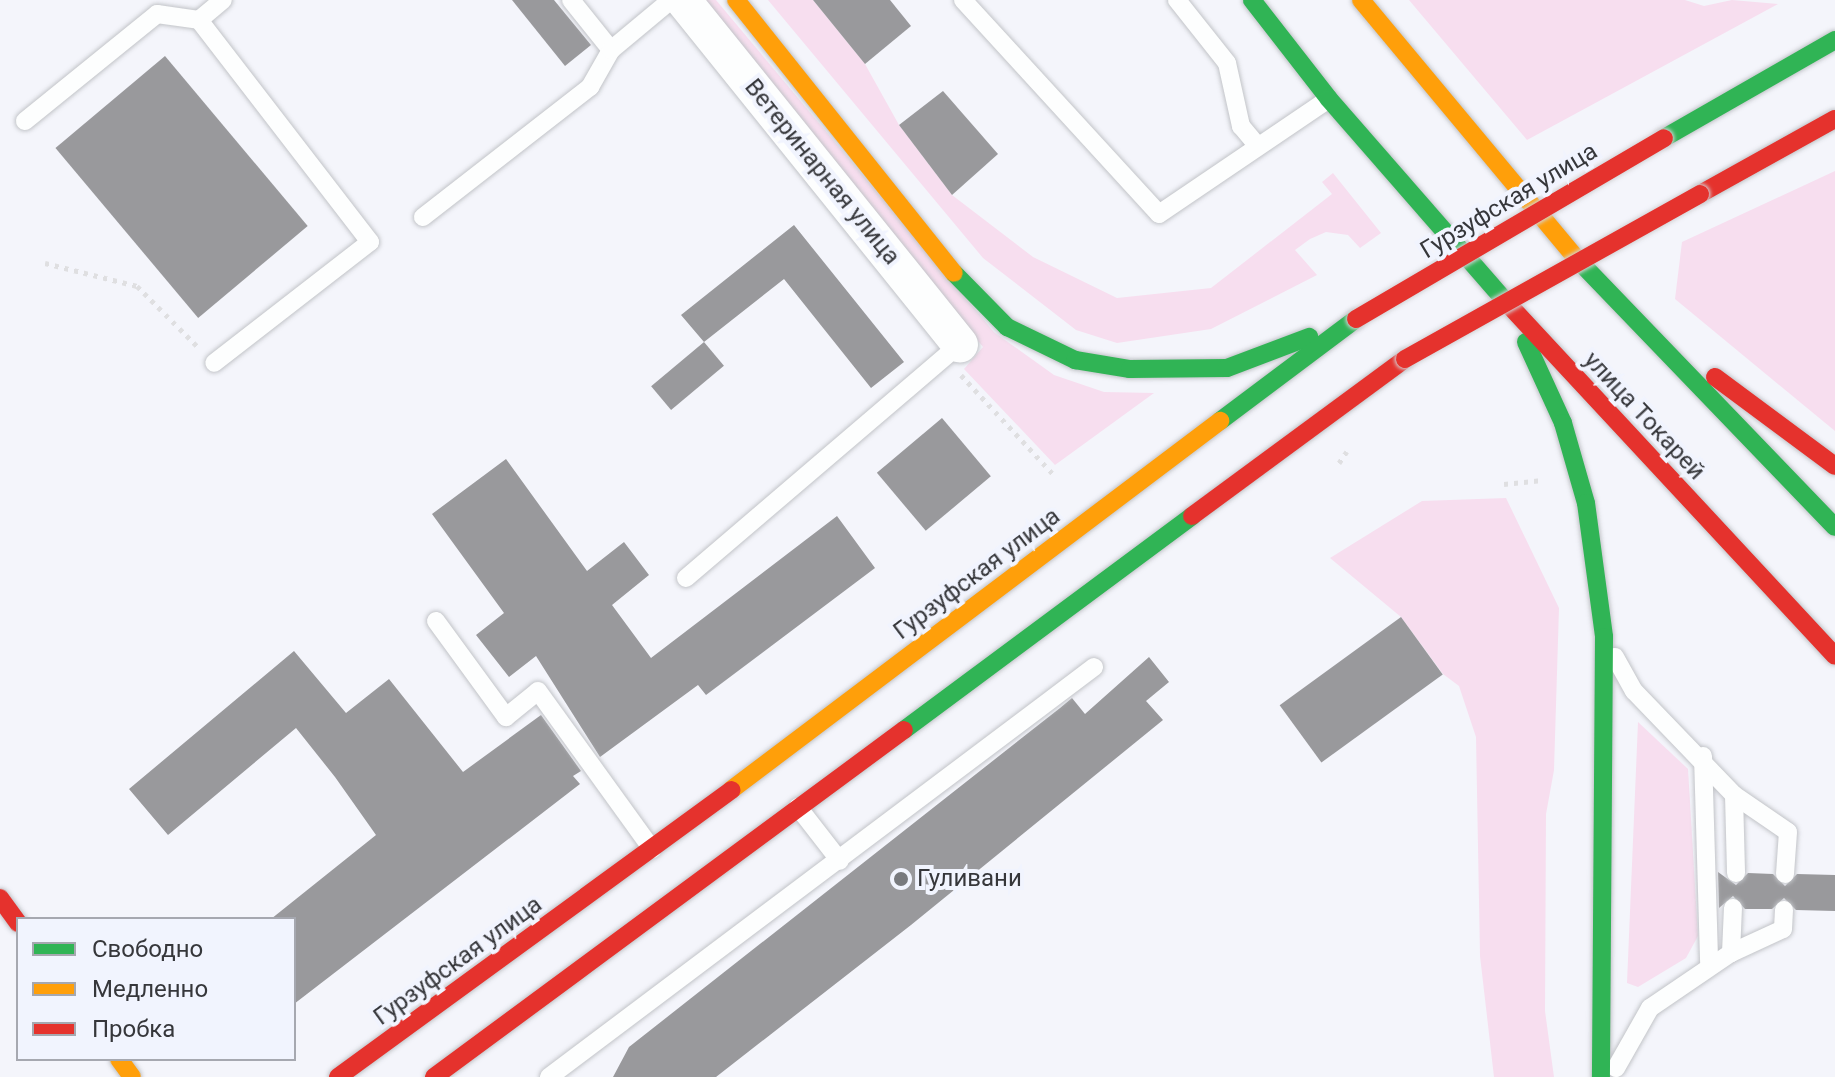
<!DOCTYPE html>
<meta charset="utf-8">
<style>
body{margin:0}
#map{position:relative;width:1835px;height:1077px;overflow:hidden;background:#f4f5fb;font-family:Roboto,sans-serif}
div>[style]{position:absolute}
.green>*{inset:0;background:#f7deef}
.building>*{inset:0;background:#99999c;transform-origin:0 0}
.path>*{height:5px;margin-top:-2.5px;transform-origin:0;background:repeating-linear-gradient(90deg,#dfdfe1 0 4px,transparent 0 10px)}
.roads{filter:drop-shadow(0 0 2px #c2c4c8) drop-shadow(0 0 2px #c2c4c8)}
.lane>*{height:18px;margin:-9px;padding:0 9px;transform-origin:9px;border-radius:9px;background:#fdfefe}
.street>*{height:36px;margin:-18px;padding:0 18px;transform-origin:18px;border-radius:18px;background:#fdfefe}
.fast>*{height:18px;margin:-9px;padding:0 9px;transform-origin:9px;border-radius:9px;background:#30b455}
.slow>*{height:18px;margin:-9px;padding:0 9px;transform-origin:9px;border-radius:9px;background:#ff9f0a}
.jam>*{height:18px;margin:-9px;padding:0 9px;transform-origin:9px;border-radius:9px;background:#e5322d}
.bridges{filter:drop-shadow(0 0 2px #d3d3d6) drop-shadow(0 0 2px #d3d3d6)}
.jam-bridge>*{height:18px;margin:-9px;padding:0 9px;transform-origin:9px;border-radius:9px;background:#e5322d}
.dots>*{width:22px;height:22px;translate:-50% -50%;box-sizing:border-box;border:4px solid #f1f4fe;border-radius:50%}
span{translate:-50% -50%;white-space:nowrap;text-align:center;line-height:1.15;-webkit-text-stroke:8px #f1f4fe;paint-order:stroke}
.street-label{font-size:24px;color:#36373b}
.poi-label{font-size:24px;color:#36373b}
.left{translate:0 -50%;text-align:left}
.legend{position:absolute;left:16px;top:917px;width:280px;height:144px;box-sizing:border-box;background:#f1f4fe;border:2px solid #a6a8b0;margin:0;padding:10px 14px;list-style:none;font-size:24px;color:#36373b}
.legend li{display:flex;align-items:center;gap:16px;height:40px}
.legend b{width:40px;border:2px solid #a6a8b0}
</style>
<div id="map">
<div class="green">
<div style="clip-path:polygon(704px 0,716px 0,994px 332px,1054px 375px,1104px 392px,1154px 393px,1055px 465px,964px 369px,983px 347px)"></div>
<div style="clip-path:polygon(768px 0,813px 0,865px 64px,899px 125px,952px 195px,1033px 257px,1117px 298px,1211px 288px,1332px 194px,1322px 182px,1333px 173px,1381px 233px,1360px 248px,1348px 235px,1326px 232px,1310px 239px,1295px 250px,1317px 275px,1211px 329px,1117px 343px,1076px 330px,983px 258px)"></div>
<div style="clip-path:polygon(1409px 0,1685px 0,1704px 6px,1732px 0,1778px 4px,1527px 140px)"></div>
<div style="clip-path:polygon(1835px 171px,1835px 431px,1675px 299px,1682px 242px)"></div>
<div style="clip-path:polygon(1506px 498px,1559px 608px,1554px 770px,1546px 814px,1545px 1011px,1554px 1077px,1494px 1077px,1480px 956px,1476px 737px,1459px 686px,1443px 674px,1401px 617px,1330px 558px,1422px 501px)"></div>
<div style="clip-path:polygon(1638px 722px,1688px 769px,1698px 936px,1686px 958px,1638px 987px,1627px 983px)"></div>
</div>
<div class="building">
<div style="clip-path:polygon(512px 0,554px 0,591px 45px,565px 66px)"></div>
<div style="clip-path:polygon(813px 0,890px 0,911px 26px,865px 64px)"></div>
<div style="left:165px;top:56px;width:222px;height:143px;rotate:50deg"></div>
<div style="clip-path:polygon(943px 91px,998px 154px,952px 195px,899px 125px)"></div>
<div style="clip-path:polygon(794px 225px,904px 362px,871px 388px,784px 279px,704px 342px,681px 315px)"></div>
<div style="left:704px;top:342px;width:31px;height:69px;rotate:50deg"></div>
<div style="left:942px;top:418px;width:76px;height:85px;rotate:50deg"></div>
<div style="clip-path:polygon(506px 459px,587px 571px,624px 542px,649px 575px,612px 605px,651px 658px,837px 516px,875px 568px,706px 695px,698px 685px,600px 757px,536px 656px,509px 677px,476px 635px,504px 613px,432px 514px)"></div>
<div style="left:1401px;top:617px;width:71px;height:150px;rotate:54deg"></div>
<div style="clip-path:polygon(294px 651px,346px 713px,389px 679px,463px 772px,541px 715px,581px 771px,573px 776px,580px 784px,294px 1004px,294px 919px,271px 919px,376px 835px,335px 777px,296px 728px,168px 835px,129px 789px)"></div>
<div style="clip-path:polygon(1149px 657px,1169px 682px,1146px 701px,1163px 720px,911px 925px,716px 1077px,613px 1077px,629px 1047px,1060px 708px,1072px 698px,1085px 714px)"></div>
<div style="clip-path:polygon(1718px 872px,1736px 885px,1748px 873px,1773px 874px,1785px 886px,1797px 874px,1835px 875px,1835px 911px,1796px 910px,1784px 898px,1772px 909px,1745px 909px,1733px 896px,1719px 908px)"></div>
</div>
<div class="path">
<div style="left:45px;top:263px;width:95px;rotate:14deg"></div>
<div style="left:137px;top:286px;width:88px;rotate:45deg"></div>
<div style="left:961px;top:375px;width:134px;rotate:47.1deg"></div>
<div style="left:1339px;top:463px;width:14px;rotate:-56deg"></div>
<div style="left:1504px;top:484px;width:36px;rotate:-6deg"></div>
</div>
<div class="roads">
<div class="lane">
<div style="left:571px;top:0;width:64px;rotate:51.3deg"></div>
<div style="left:963px;top:0;width:290px;rotate:47.5deg"></div>
<div style="left:1159px;top:214px;width:205px;rotate:-34.1deg"></div>
<div style="left:1177px;top:0;width:80px;rotate:51.6deg"></div>
<div style="left:1227px;top:63px;width:65px;rotate:77.5deg"></div>
<div style="left:1241px;top:126px;width:26px;rotate:50deg"></div>
<div style="left:199px;top:20px;width:280px;rotate:52.4deg"></div>
<div style="left:370px;top:242px;width:197px;rotate:142.2deg"></div>
<div style="left:25px;top:121px;width:170px;rotate:-39deg"></div>
<div style="left:157px;top:14px;width:42px;rotate:8.1deg"></div>
<div style="left:199px;top:20px;width:31px;rotate:-40deg"></div>
<div style="left:423px;top:217px;width:212px;rotate:-37.9deg"></div>
<div style="left:590px;top:87px;width:43px;rotate:-60.4deg"></div>
<div style="left:611px;top:50px;width:78px;rotate:-39.8deg"></div>
<div style="left:686px;top:578px;width:360px;rotate:-40.5deg"></div>
<div style="left:436px;top:621px;width:119px;rotate:53.9deg"></div>
<div style="left:506px;top:717px;width:41px;rotate:-39.1deg"></div>
<div style="left:538px;top:691px;width:195px;rotate:54.2deg"></div>
<div style="left:1615px;top:657px;width:39px;rotate:61deg"></div>
<div style="left:1634px;top:691px;width:144px;rotate:46.1deg"></div>
<div style="left:1734px;top:795px;width:78px;rotate:88.5deg"></div>
<div style="left:1703px;top:756px;width:206px;rotate:88.3deg"></div>
<div style="left:1734px;top:795px;width:65px;rotate:34.4deg"></div>
<div style="left:1788px;top:832px;width:42px;rotate:94.1deg"></div>
<div style="left:798px;top:807px;width:68px;rotate:52.1deg"></div>
<div style="left:1731px;top:953px;width:57px;rotate:-24.8deg"></div>
<div style="left:1783px;top:929px;width:19px;rotate:-87deg"></div>
<div style="left:1616px;top:1068px;width:69px;rotate:-60.5deg"></div>
<div style="left:1650px;top:1008px;width:98px;rotate:-34.2deg"></div>
<div style="left:1731px;top:953px;width:45px;rotate:-87.5deg"></div>
<div style="left:549px;top:1077px;width:682px;rotate:-36.95deg"></div>
</div>
<div class="street">
<div style="left:683px;top:0;width:442px;rotate:51.2deg"></div>
</div>
<div class="fast">
<div style="left:1252px;top:0;width:125px;rotate:52.1deg"></div>
<div style="left:1329px;top:99px;width:272px;rotate:48.9deg"></div>
<div style="left:1664px;top:138px;width:197px;rotate:-29.8deg"></div>
<div style="left:1576px;top:258px;width:373px;rotate:46.1deg"></div>
<div style="left:954px;top:273px;width:76px;rotate:45.5deg"></div>
<div style="left:1007px;top:327px;width:76px;rotate:25.9deg"></div>
<div style="left:1075px;top:360px;width:56px;rotate:9.3deg"></div>
<div style="left:1130px;top:369px;width:97px;rotate:-0.6deg"></div>
<div style="left:1227px;top:368px;width:88px;rotate:-20.7deg"></div>
<div style="left:1526px;top:342px;width:89px;rotate:65.4deg"></div>
<div style="left:1563px;top:423px;width:83px;rotate:74deg"></div>
<div style="left:1586px;top:503px;width:135px;rotate:82.3deg"></div>
<div style="left:1604px;top:637px;width:440px;rotate:90.4deg"></div>
<div style="left:1220px;top:421px;width:170px;rotate:-36.9deg"></div>
<div style="left:904px;top:730px;width:359px;rotate:-36.6deg"></div>
</div>
<div class="slow">
<div style="left:736px;top:0;width:349px;rotate:51.4deg"></div>
<div style="left:1361px;top:0;width:336px;rotate:50.2deg"></div>
<div style="left:731px;top:790px;width:613px;rotate:-37.04deg"></div>
<div style="left:119px;top:1059px;width:22px;rotate:54deg"></div>
</div>
<div class="jam">
<div style="left:1700px;top:194px;width:154px;rotate:-29.1deg"></div>
<div style="left:1508px;top:304px;width:480px;rotate:47.1deg"></div>
<div style="left:1715px;top:377px;width:149px;rotate:36.6deg"></div>
<div style="left:1192px;top:516px;width:265px;rotate:-36.4deg"></div>
<div style="left:0;top:898px;width:31px;rotate:54deg"></div>
<div style="left:338px;top:1077px;width:487px;rotate:-36.1deg"></div>
<div style="left:434px;top:1077px;width:584px;rotate:-36.44deg"></div>
</div>
</div>
<div class="bridges">
<div class="jam-bridge">
<div style="left:1356px;top:319px;width:357px;rotate:-30.4deg"></div>
<div style="left:1405px;top:359px;width:338px;rotate:-29.2deg"></div>
</div>
</div>
<div class="dots">
<div style="left:901px;top:879px;background:#787a7e"></div>
</div>
<div class="street-label">
<span style="left:822px;top:172px;rotate:51deg">Ветеринарная улица</span>
<span style="left:1509px;top:201px;rotate:-31deg">Гурзуфская улица</span>
<span style="left:1644px;top:416px;rotate:47deg">улица Токарей</span>
<span style="left:977px;top:574px;rotate:-37deg">Гурзуфская улица</span>
<span style="left:458px;top:961px;rotate:-36deg">Гурзуфская улица</span>
</div>
<div class="poi-label">
<span class="left" style="left:917px;top:879px">Гуливани</span>
</div>
<ul class="legend">
<li><b style="height:10px;background:#30b455"></b>Свободно</li>
<li><b style="height:10px;background:#ff9f0a"></b>Медленно</li>
<li><b style="height:10px;background:#e5322d"></b>Пробка</li>
</ul>
</div>
